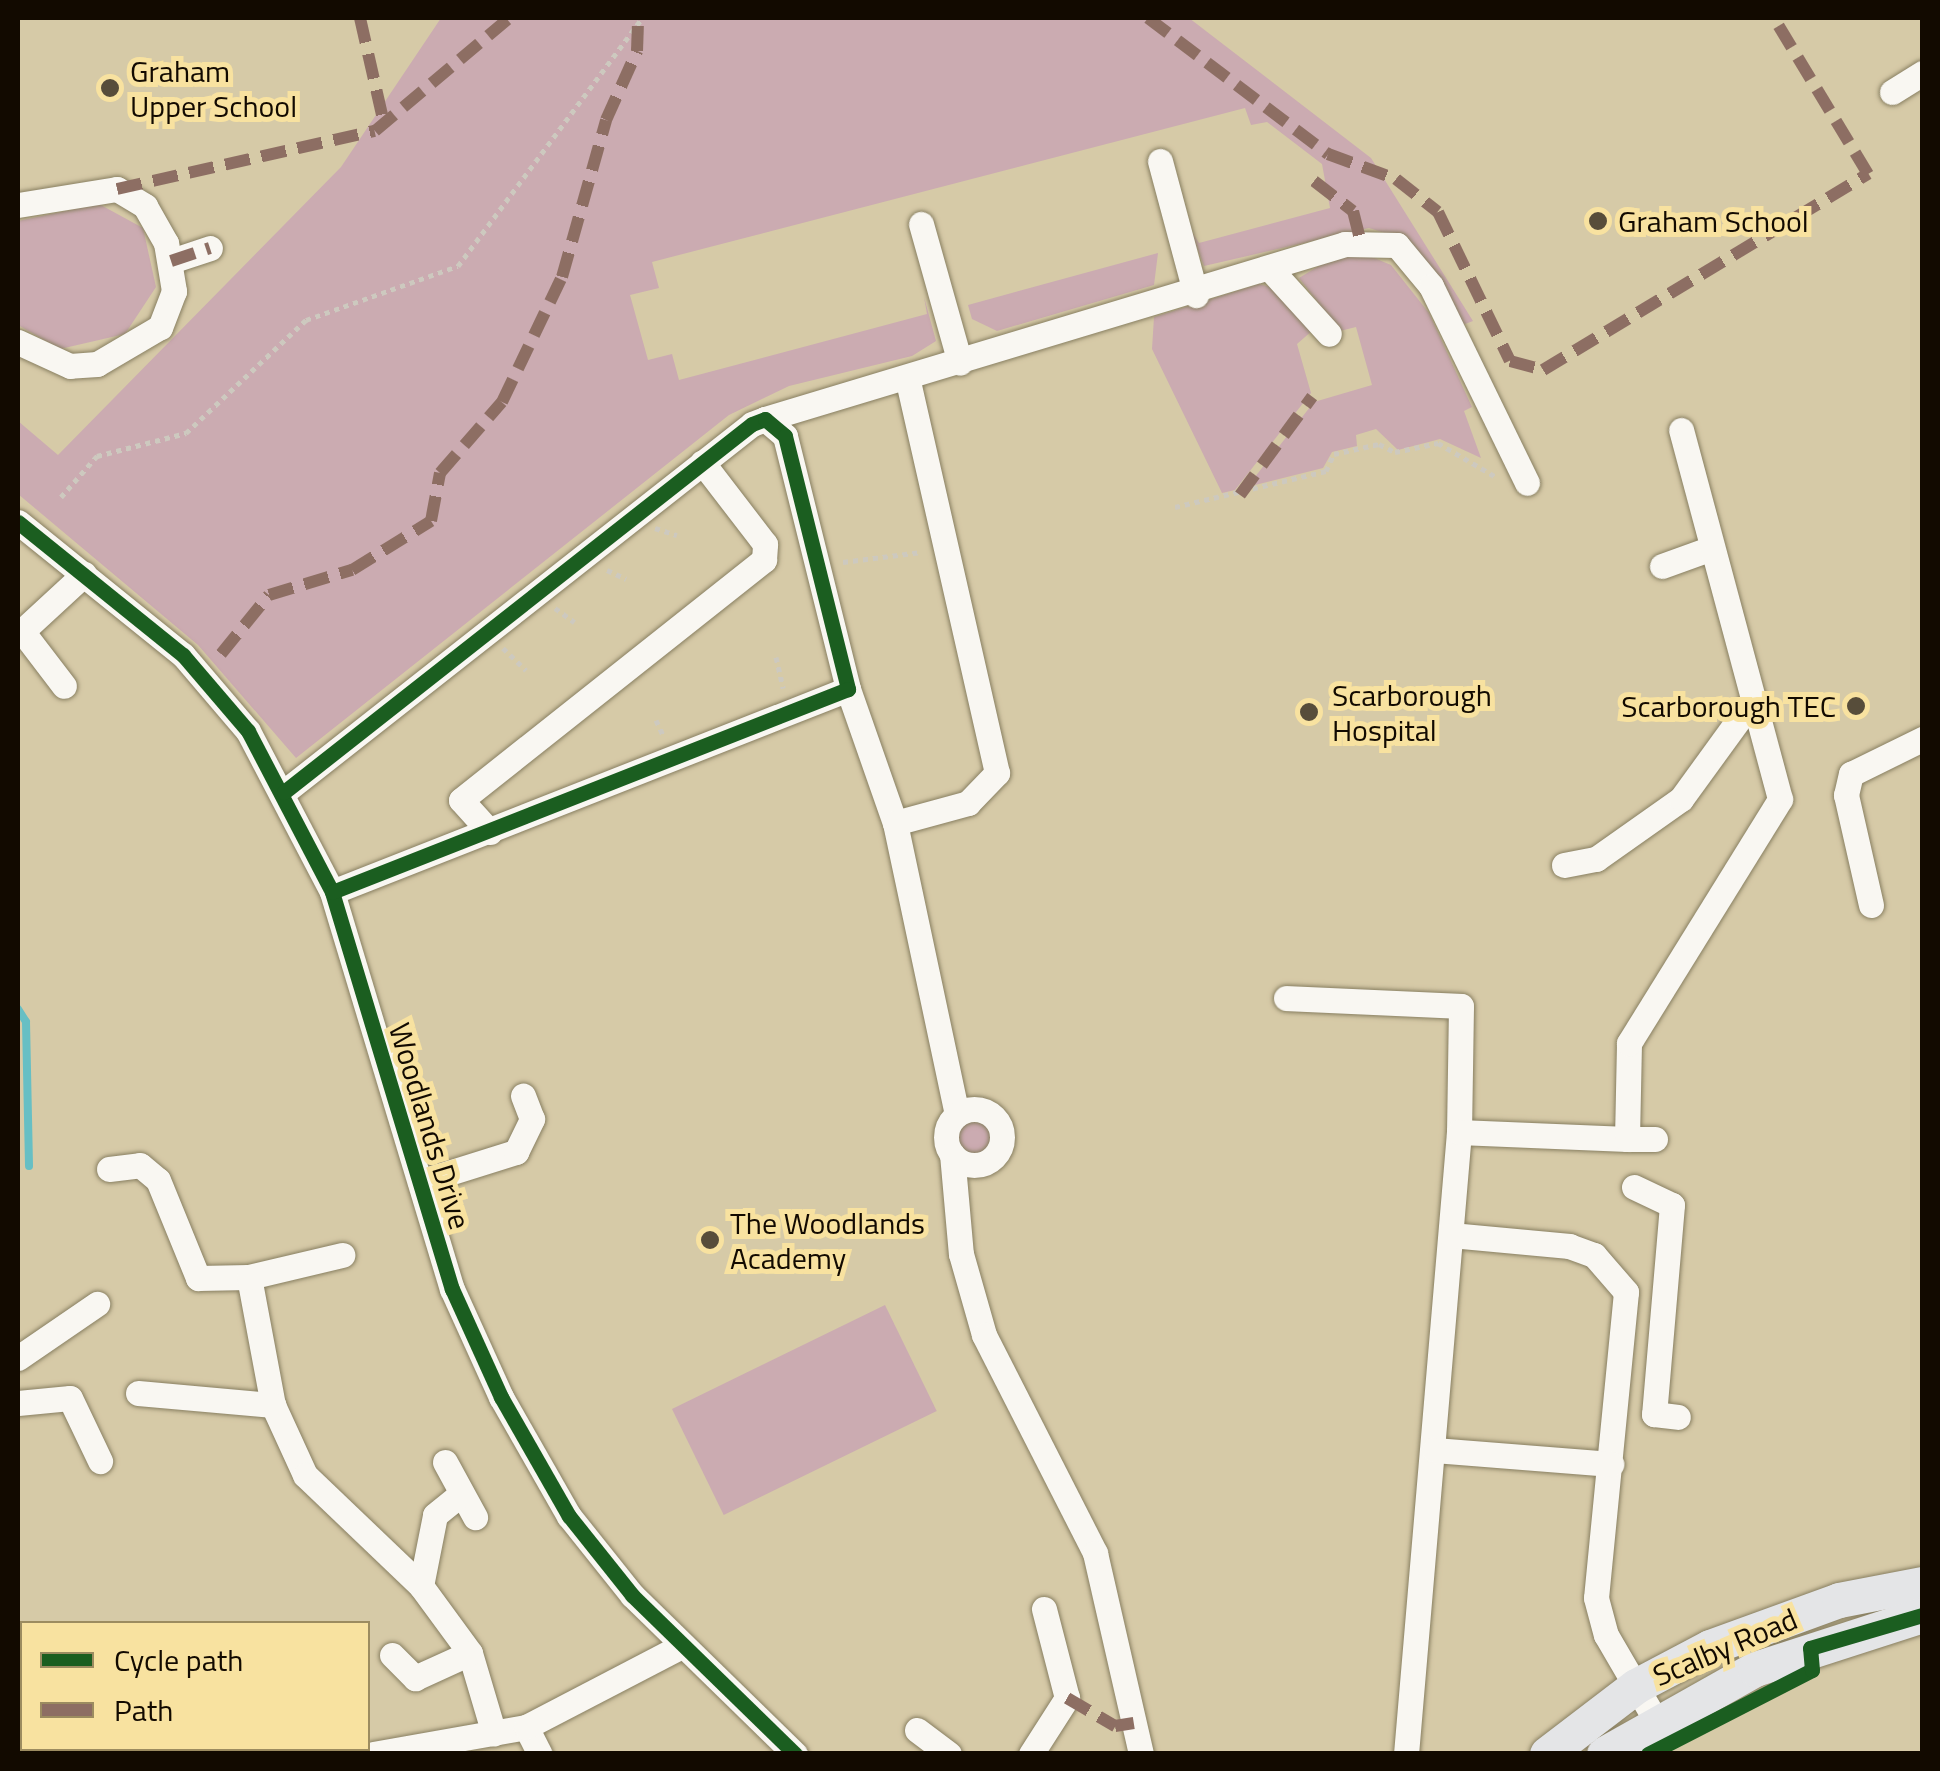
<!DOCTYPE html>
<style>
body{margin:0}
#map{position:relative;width:1940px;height:1771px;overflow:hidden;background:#d6caa7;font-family:"Titillium Web",sans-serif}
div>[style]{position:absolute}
.green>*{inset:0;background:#cbabb1;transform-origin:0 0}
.round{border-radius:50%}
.stream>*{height:8px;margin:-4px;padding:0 4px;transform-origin:4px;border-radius:4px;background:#67bfc4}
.path>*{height:5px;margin-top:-2.5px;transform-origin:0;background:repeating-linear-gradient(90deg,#cdc9bf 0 5px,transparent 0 10px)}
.roads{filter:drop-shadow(0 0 2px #887f61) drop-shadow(0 0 2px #887f61)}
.minor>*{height:25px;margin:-12.5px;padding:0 12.5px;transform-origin:12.5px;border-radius:12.5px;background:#f9f7f2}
.minor>.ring{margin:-12.5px;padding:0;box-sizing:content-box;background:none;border:25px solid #f9f7f2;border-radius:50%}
.highway>*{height:35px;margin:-17.5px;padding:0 17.5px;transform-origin:17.5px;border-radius:17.5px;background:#e4e5e7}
.quiet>*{height:12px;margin-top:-6px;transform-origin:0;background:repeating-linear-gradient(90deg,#8d6e63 0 25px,transparent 0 37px)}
.cycleway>*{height:15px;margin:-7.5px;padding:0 7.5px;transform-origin:7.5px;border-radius:7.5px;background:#1b5e20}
.dots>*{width:28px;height:28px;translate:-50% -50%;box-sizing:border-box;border:5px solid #f8e2a0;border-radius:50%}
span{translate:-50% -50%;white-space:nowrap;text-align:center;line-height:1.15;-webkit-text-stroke:10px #f8e2a0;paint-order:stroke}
.poi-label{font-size:30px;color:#120a00}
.left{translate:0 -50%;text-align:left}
.right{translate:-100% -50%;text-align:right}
.street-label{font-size:30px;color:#120a00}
.frame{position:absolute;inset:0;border:20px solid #120a00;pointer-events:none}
.legend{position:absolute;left:20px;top:1621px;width:350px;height:130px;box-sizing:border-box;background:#f8e2a0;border:2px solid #9c8c60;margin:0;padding:12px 18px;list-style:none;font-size:30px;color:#120a00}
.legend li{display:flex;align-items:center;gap:20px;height:50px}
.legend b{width:50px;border:2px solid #9c8c60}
</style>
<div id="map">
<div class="green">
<div style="clip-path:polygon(441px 18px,1189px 18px,1371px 158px,1473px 321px,1460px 326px,1388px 234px,1369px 228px,1204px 266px,1189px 227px,1199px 243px,1330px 208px,1322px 164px,1267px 122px,1251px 125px,1245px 108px,652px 262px,659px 288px,630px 295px,648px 360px,672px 354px,679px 380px,927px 314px,924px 297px,936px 341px,912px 356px,789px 386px,729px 415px,296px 758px,198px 645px,18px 494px,18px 421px,58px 455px,341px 167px)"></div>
<div style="clip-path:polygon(99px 204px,143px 228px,156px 287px,125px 334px,60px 349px,18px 325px,18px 221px)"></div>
<div style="clip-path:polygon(1158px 253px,1154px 285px,997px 331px,972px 319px,968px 305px)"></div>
<div style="clip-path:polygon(1367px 255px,1391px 265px,1429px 313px,1472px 407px,1464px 411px,1481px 458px,1440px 439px,1398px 450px,1376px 429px,1356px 435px,1357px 446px,1332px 452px,1323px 468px,1247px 487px,1314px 402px,1372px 385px,1356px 327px,1340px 331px,1299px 278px,1335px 256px)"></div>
<div style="clip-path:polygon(1259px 284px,1278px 289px,1313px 330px,1297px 344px,1311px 393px,1235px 490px,1222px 493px,1152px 349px,1154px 317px)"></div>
<div class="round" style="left:952px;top:1116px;width:42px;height:42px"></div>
<div style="left:885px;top:1305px;width:118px;height:237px;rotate:64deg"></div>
</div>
<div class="stream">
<div style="left:18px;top:1009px;width:15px;rotate:58deg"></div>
<div style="left:26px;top:1022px;width:144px;rotate:88.8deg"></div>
</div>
<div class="path">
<div style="left:61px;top:497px;width:55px;rotate:-48.7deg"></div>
<div style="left:97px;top:456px;width:92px;rotate:-14.5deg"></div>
<div style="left:186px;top:433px;width:165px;rotate:-43.3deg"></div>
<div style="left:306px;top:320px;width:161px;rotate:-19.6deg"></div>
<div style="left:458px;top:266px;width:309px;rotate:-53.4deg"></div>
<div style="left:1175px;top:507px;width:155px;rotate:-13.4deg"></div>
<div style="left:1326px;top:471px;width:19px;rotate:-65deg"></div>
<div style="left:1334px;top:454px;width:46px;rotate:-12.5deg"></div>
<div style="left:1379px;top:444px;width:18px;rotate:27deg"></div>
<div style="left:1395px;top:452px;width:44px;rotate:-11.8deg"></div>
<div style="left:1438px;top:443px;width:69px;rotate:30.3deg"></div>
<div style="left:655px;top:528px;width:23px;rotate:18deg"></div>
<div style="left:843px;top:562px;width:79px;rotate:-7.3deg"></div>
<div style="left:607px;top:570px;width:21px;rotate:25deg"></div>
<div style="left:555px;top:608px;width:24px;rotate:36deg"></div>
<div style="left:503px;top:648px;width:32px;rotate:44deg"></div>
<div style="left:776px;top:657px;width:32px;rotate:77deg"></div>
<div style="left:656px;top:720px;width:17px;rotate:65deg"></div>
</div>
<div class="roads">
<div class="minor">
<div style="left:1892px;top:92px;width:36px;rotate:-32deg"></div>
<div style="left:1160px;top:161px;width:139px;rotate:75deg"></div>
<div style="left:18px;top:205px;width:100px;rotate:-9.2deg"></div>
<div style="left:117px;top:189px;width:33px;rotate:31deg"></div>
<div style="left:145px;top:206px;width:43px;rotate:60.4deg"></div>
<div style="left:166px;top:243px;width:49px;rotate:80.5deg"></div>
<div style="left:174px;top:291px;width:39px;rotate:111deg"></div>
<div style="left:160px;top:327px;width:73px;rotate:149.6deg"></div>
<div style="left:97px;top:364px;width:27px;rotate:176deg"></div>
<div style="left:70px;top:366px;width:57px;rotate:-155.2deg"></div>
<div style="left:921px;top:224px;width:144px;rotate:74.3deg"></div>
<div style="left:171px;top:261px;width:41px;rotate:-18.4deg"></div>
<div style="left:1271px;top:270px;width:86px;rotate:47.8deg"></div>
<div style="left:765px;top:419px;width:606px;rotate:-16.79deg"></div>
<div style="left:1345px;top:244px;width:52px;rotate:1.1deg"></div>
<div style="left:1397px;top:245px;width:53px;rotate:50.3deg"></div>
<div style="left:1431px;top:286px;width:219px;rotate:64deg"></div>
<div style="left:18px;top:522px;width:212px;rotate:38.9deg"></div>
<div style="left:183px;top:655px;width:100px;rotate:49.5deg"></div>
<div style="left:248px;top:731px;width:182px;rotate:62.4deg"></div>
<div style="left:332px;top:892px;width:415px;rotate:73.2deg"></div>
<div style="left:452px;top:1289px;width:119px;rotate:65.6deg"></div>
<div style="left:501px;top:1397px;width:137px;rotate:60.3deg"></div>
<div style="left:569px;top:1516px;width:101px;rotate:51.4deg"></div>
<div style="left:632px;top:1595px;width:228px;rotate:44.3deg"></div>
<div style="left:1662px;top:566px;width:53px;rotate:-19.8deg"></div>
<div style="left:22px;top:631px;width:69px;rotate:52.6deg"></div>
<div style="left:18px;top:635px;width:90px;rotate:-42.7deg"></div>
<div style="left:848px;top:689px;width:142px;rotate:70.7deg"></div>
<div style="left:895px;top:823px;width:298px;rotate:78deg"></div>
<div style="left:284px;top:792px;width:595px;rotate:-38.18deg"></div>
<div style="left:752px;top:424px;width:14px;rotate:-21deg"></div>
<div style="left:765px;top:419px;width:26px;rotate:40deg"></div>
<div style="left:785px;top:436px;width:261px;rotate:76deg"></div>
<div style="left:848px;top:689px;width:554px;rotate:158.52deg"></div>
<div style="left:895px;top:823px;width:76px;rotate:-15.3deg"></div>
<div style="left:968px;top:803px;width:42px;rotate:-46deg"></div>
<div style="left:997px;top:773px;width:405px;rotate:-102.8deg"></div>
<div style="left:490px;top:832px;width:43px;rotate:-132.2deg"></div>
<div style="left:461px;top:800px;width:387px;rotate:-38.4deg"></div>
<div style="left:764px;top:560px;width:16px;rotate:-86deg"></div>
<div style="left:765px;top:544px;width:103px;rotate:-127.5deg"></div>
<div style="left:1564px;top:865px;width:33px;rotate:-11deg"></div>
<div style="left:1596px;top:859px;width:104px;rotate:-35.2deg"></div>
<div style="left:1681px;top:799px;width:122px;rotate:-54deg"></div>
<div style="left:1871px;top:905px;width:113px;rotate:-102.8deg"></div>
<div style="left:1846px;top:795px;width:22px;rotate:-77deg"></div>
<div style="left:1851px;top:774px;width:79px;rotate:-26.2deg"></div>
<div style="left:1286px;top:998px;width:175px;rotate:2.6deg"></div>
<div style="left:1461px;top:1006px;width:126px;rotate:90.9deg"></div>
<div style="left:1459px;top:1132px;width:624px;rotate:94.87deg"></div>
<div class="ring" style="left:946px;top:1109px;width:31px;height:31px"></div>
<div style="left:1459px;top:1132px;width:168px;rotate:2.4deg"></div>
<div style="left:1627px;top:1139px;width:96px;rotate:-88.8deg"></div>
<div style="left:1629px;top:1043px;width:287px;rotate:-58.2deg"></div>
<div style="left:1780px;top:799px;width:382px;rotate:-105deg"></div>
<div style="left:1627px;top:1139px;width:28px"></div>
<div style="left:952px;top:1154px;width:100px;rotate:84.9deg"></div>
<div style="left:961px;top:1254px;width:84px;rotate:74.1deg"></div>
<div style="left:984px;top:1335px;width:245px;rotate:63deg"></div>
<div style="left:1095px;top:1553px;width:206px;rotate:77.1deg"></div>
<div style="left:109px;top:1169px;width:31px;rotate:-7deg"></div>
<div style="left:140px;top:1165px;width:23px;rotate:40deg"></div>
<div style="left:158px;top:1180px;width:106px;rotate:67.8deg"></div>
<div style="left:198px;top:1278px;width:51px;rotate:-1.1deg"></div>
<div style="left:249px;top:1277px;width:130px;rotate:79.4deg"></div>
<div style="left:420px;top:1182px;width:101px;rotate:-17.4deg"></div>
<div style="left:516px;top:1152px;width:37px;rotate:-64deg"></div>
<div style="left:532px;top:1119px;width:25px;rotate:-111deg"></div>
<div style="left:1634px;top:1187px;width:42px;rotate:25.3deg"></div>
<div style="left:1672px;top:1205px;width:210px;rotate:94.9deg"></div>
<div style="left:1654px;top:1414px;width:24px;rotate:7deg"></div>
<div style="left:1451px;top:1235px;width:119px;rotate:5.3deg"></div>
<div style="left:1569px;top:1246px;width:27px;rotate:20deg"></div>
<div style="left:1594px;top:1255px;width:49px;rotate:49.1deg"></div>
<div style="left:1626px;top:1292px;width:307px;rotate:95.6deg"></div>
<div style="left:1596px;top:1598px;width:38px;rotate:75deg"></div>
<div style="left:1606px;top:1635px;width:99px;rotate:59.8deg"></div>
<div style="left:249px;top:1277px;width:96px;rotate:-13.3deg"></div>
<div style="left:18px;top:1358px;width:96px;rotate:-34.4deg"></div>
<div style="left:138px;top:1393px;width:136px;rotate:5.1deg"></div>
<div style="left:273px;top:1405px;width:77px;rotate:65.4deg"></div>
<div style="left:305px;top:1475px;width:161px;rotate:43.7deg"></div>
<div style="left:421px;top:1586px;width:83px;rotate:53.8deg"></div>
<div style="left:470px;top:1653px;width:84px;rotate:73.5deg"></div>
<div style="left:18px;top:1403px;width:52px;rotate:-5.5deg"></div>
<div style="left:70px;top:1398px;width:70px;rotate:64.5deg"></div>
<div style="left:1434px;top:1450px;width:178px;rotate:4.5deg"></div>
<div style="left:445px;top:1462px;width:63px;rotate:61.4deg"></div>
<div style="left:421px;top:1586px;width:72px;rotate:-78.8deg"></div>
<div style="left:435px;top:1515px;width:33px;rotate:-39deg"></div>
<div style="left:392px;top:1655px;width:33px;rotate:45deg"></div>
<div style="left:415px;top:1678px;width:60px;rotate:-24.4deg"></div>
<div style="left:18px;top:1703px;width:4px"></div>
<div style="left:526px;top:1727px;width:30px;rotate:63deg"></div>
<div style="left:917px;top:1730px;width:40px;rotate:37deg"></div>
<div style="left:277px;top:1748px;width:37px;rotate:9deg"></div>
<div style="left:373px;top:1754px;width:155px;rotate:-10deg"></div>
<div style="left:526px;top:1727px;width:174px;rotate:-27.5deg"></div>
<div style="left:1031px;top:1754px;width:67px;rotate:-57.3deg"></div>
<div style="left:1067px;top:1698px;width:92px;rotate:-104.5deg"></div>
</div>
<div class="highway">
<div style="left:1547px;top:1754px;width:112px;rotate:-37.4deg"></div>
<div style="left:1636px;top:1686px;width:84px;rotate:-27.8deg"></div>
<div style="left:1710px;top:1647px;width:137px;rotate:-20deg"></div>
<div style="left:1839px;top:1600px;width:85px;rotate:-10.9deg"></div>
<div style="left:1604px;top:1754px;width:173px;rotate:-29.4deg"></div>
<div style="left:1755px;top:1669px;width:176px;rotate:-17.9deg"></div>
</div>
</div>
<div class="quiet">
<div style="left:360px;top:18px;width:104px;rotate:77.2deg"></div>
<div style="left:1148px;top:18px;width:226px;rotate:37.1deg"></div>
<div style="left:1328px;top:154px;width:72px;rotate:20.2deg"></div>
<div style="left:1396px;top:179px;width:53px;rotate:38.2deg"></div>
<div style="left:1438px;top:212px;width:165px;rotate:64.2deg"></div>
<div style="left:1510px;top:361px;width:34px;rotate:15deg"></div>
<div style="left:1543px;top:370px;width:380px;rotate:-31.1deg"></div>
<div style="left:1868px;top:174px;width:182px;rotate:-121.1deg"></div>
<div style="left:1314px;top:181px;width:49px;rotate:37.6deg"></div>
<div style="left:1353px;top:211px;width:32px;rotate:76deg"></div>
<div style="left:117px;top:189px;width:264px;rotate:-12.7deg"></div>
<div style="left:375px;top:131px;width:175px;rotate:-40.1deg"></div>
<div style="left:171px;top:261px;width:41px;rotate:-18.4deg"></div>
<div style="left:1240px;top:495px;width:122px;rotate:-53.7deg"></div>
<div style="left:221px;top:654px;width:76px;rotate:-50.9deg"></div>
<div style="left:269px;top:595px;width:87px;rotate:-16.8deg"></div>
<div style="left:352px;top:570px;width:93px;rotate:-31.8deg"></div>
<div style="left:431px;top:521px;width:49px;rotate:-79.4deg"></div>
<div style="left:440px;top:473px;width:94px;rotate:-48.9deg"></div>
<div style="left:502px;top:402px;width:139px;rotate:-64.4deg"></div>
<div style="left:562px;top:277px;width:163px;rotate:-74.3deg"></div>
<div style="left:606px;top:120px;width:76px;rotate:-65.8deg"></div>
<div style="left:637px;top:51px;width:26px;rotate:-88deg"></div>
<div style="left:1067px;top:1698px;width:56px;rotate:30.3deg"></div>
<div style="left:1115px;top:1726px;width:19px;rotate:-9deg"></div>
</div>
<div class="cycleway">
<div style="left:18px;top:522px;width:212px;rotate:38.9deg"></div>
<div style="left:183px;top:655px;width:100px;rotate:49.5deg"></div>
<div style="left:248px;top:731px;width:182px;rotate:62.4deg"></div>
<div style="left:332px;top:892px;width:415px;rotate:73.2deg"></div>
<div style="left:452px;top:1289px;width:119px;rotate:65.6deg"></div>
<div style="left:501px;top:1397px;width:137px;rotate:60.3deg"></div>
<div style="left:569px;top:1516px;width:101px;rotate:51.4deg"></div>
<div style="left:632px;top:1595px;width:228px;rotate:44.3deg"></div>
<div style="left:284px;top:792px;width:595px;rotate:-38.18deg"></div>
<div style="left:752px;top:424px;width:14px;rotate:-21deg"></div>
<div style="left:765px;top:419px;width:26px;rotate:40deg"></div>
<div style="left:785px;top:436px;width:261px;rotate:76deg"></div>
<div style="left:848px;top:689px;width:554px;rotate:158.52deg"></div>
<div style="left:1648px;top:1754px;width:184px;rotate:-27.1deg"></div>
<div style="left:1812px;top:1670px;width:22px;rotate:-95deg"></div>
<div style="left:1810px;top:1648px;width:117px;rotate:-16.4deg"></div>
</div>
<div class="dots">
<div style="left:110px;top:88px;background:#574d3a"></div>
<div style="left:1598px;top:221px;background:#574d3a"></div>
<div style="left:1856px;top:706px;background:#574d3a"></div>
<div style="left:1309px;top:712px;background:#574d3a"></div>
<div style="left:710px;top:1240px;background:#574d3a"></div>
</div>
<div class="poi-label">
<span class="left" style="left:130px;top:88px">Graham<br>Upper School</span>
<span class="left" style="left:1618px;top:221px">Graham School</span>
<span class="left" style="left:1332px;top:712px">Scarborough<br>Hospital</span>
<span class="right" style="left:1836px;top:706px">Scarborough TEC</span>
<span class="left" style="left:730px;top:1240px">The Woodlands<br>Academy</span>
</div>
<div class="street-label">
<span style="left:430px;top:1126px;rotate:73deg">Woodlands Drive</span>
<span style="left:1725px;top:1647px;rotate:-23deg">Scalby Road</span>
</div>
<div class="frame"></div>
<ul class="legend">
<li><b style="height:12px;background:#1b5e20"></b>Cycle path</li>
<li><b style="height:12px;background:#8d6e63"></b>Path</li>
</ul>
</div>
